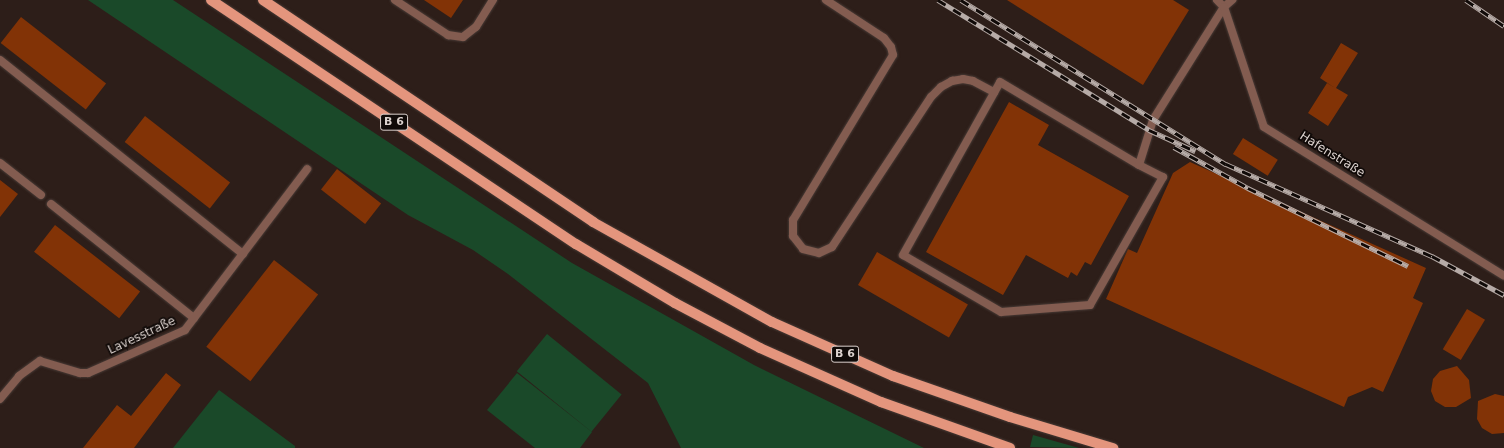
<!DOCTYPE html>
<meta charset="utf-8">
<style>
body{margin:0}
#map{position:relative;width:1504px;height:448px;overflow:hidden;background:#2d1e19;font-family:"DejaVu Sans",sans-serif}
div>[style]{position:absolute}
.green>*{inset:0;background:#1a4929;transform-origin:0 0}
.building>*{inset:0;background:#823306;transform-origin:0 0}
.roads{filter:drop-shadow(0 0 1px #493b36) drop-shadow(0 0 1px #493b36)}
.lane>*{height:8px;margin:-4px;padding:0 4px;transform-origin:4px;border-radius:4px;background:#835c50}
.street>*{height:8px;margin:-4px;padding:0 4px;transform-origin:4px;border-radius:4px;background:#835c50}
.primary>*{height:10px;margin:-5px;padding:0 5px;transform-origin:5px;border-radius:5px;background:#e4957d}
.rail>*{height:4.5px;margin-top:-2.25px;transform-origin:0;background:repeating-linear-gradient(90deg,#100a08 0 9px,#b6aba7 0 18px);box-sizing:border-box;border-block:1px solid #b6aba7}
span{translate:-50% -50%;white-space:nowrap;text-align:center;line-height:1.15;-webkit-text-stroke:3.5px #100a08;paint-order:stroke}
.shield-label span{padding:1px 3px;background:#100a08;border:1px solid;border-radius:3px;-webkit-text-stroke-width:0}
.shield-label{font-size:11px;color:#dcd2ce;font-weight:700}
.street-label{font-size:12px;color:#dcd2ce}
</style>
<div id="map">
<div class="green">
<div style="clip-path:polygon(88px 0,173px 0,572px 263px,754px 365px,924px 448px,681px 448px,648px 383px,508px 274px,473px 250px,408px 215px)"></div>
<div style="left:547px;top:334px;width:96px;height:48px;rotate:39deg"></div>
<div style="clip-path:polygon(517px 373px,592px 432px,580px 448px,535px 448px,487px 410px)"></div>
<div style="clip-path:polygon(219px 390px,295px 446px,295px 448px,173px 448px)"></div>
<div style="clip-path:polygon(1033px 435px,1079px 448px,1030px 447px)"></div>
</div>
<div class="building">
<div style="clip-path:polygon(424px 0,463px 0,451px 18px)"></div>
<div style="clip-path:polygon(1007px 0,1173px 0,1189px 10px,1143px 85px)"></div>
<div style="left:21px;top:17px;width:108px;height:33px;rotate:38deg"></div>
<div style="clip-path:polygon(1341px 43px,1358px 53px,1336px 88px,1348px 95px,1328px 126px,1308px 113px,1327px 83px,1335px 88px,1320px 78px)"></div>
<div style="clip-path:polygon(1009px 102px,1049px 125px,1038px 145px,1129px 196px,1091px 265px,1085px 262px,1077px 276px,1071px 272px,1068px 278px,1026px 255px,1003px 295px,926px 252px)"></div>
<div style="left:145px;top:116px;width:108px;height:33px;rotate:38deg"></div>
<div style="left:1243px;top:138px;width:41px;height:19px;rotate:32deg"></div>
<div style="clip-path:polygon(1190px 162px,1426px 268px,1413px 298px,1423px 303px,1383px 392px,1372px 387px,1348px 397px,1344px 407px,1106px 299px,1128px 249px,1137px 253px,1173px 173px)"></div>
<div style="left:337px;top:169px;width:56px;height:26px;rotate:38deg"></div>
<div style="clip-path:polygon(0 180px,18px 194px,0 217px)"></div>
<div style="left:55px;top:225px;width:108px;height:34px;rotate:38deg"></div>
<div style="left:877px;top:252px;width:105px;height:38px;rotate:30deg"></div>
<div style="left:274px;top:260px;width:56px;height:110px;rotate:38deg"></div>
<div style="left:1467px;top:309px;width:21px;height:47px;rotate:31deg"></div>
<div style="clip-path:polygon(1457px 366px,1469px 380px,1471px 398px,1456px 407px,1445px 407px,1435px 401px,1431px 391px,1433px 379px,1440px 371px)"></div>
<div style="clip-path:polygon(166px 373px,181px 385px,134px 448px,83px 448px,117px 405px,131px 416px)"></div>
<div style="clip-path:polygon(1495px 394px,1504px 396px,1504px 433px,1492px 434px,1482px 428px,1477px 419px,1478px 401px)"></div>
</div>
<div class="roads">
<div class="lane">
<div style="left:395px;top:0;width:64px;rotate:33.4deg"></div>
<div style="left:448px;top:35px;width:15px;rotate:8deg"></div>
<div style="left:463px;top:37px;width:16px;rotate:-38deg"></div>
<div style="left:476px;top:27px;width:32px;rotate:-58deg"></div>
<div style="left:826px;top:0;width:69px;rotate:33.2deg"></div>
<div style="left:884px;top:38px;width:11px;rotate:52deg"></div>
<div style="left:891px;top:47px;width:8px;rotate:76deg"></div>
<div style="left:893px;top:55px;width:193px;rotate:121.2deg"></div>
<div style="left:793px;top:220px;width:16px;rotate:90deg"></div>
<div style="left:793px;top:236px;width:16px;rotate:52deg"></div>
<div style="left:803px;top:249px;width:16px;rotate:14deg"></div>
<div style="left:819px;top:253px;width:14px;rotate:-25deg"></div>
<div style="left:832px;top:247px;width:180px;rotate:-56.6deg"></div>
<div style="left:931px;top:97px;width:14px;rotate:-45deg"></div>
<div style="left:941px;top:87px;width:13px;rotate:-29deg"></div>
<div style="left:952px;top:81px;width:11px;rotate:-10deg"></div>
<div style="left:963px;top:79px;width:10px;rotate:11deg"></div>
<div style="left:973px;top:81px;width:24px;rotate:28deg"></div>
<div style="left:0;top:60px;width:311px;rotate:38.6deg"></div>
<div style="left:0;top:163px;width:52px;rotate:38deg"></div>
<div style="left:1139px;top:165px;width:27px;rotate:27deg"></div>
<div style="left:1163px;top:177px;width:147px;rotate:119.7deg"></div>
<div style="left:1090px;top:305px;width:89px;rotate:175.5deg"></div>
<div style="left:1001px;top:312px;width:113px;rotate:-149.8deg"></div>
<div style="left:903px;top:255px;width:198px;rotate:-60.7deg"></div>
<div style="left:1000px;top:82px;width:162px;rotate:30.8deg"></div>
<div style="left:1139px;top:165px;width:47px;rotate:-72.7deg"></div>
<div style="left:1153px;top:120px;width:133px;rotate:-57.9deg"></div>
<div style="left:1224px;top:7px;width:11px;rotate:-41deg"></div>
<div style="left:51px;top:204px;width:183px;rotate:38.6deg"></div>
</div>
<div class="street">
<div style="left:1217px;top:0;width:10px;rotate:45deg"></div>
<div style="left:1224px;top:7px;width:126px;rotate:71.6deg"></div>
<div style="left:1264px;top:127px;width:282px;rotate:31.8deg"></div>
<div style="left:0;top:399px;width:30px;rotate:-50deg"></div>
<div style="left:19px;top:376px;width:26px;rotate:-36deg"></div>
<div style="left:40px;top:361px;width:42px;rotate:16.7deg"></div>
<div style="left:80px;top:373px;width:8px"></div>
<div style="left:88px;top:373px;width:106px;rotate:-23.9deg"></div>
<div style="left:185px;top:330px;width:202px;rotate:-52.8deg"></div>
</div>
<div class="primary">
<div style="left:211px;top:0;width:439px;rotate:33.8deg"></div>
<div style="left:576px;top:244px;width:115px;rotate:30.8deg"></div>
<div style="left:675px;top:303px;width:96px;rotate:27.9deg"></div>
<div style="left:760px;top:348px;width:133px;rotate:24.1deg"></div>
<div style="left:881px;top:402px;width:137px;rotate:19.6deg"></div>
<div style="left:263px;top:0;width:398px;rotate:33.9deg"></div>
<div style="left:593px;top:222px;width:205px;rotate:29.2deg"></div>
<div style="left:772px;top:322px;width:133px;rotate:24.1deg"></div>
<div style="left:893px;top:376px;width:124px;rotate:19.3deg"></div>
<div style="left:1010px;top:417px;width:108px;rotate:16.8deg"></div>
</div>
</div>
<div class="rail">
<div style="left:938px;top:0;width:248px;rotate:31.6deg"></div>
<div style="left:1149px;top:130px;width:51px;rotate:24.5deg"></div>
<div style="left:961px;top:0;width:312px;rotate:31.8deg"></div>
<div style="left:1226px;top:164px;width:226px;rotate:24.1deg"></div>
<div style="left:1432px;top:256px;width:82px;rotate:28.4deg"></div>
<div style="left:1466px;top:0;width:46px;rotate:34.4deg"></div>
<div style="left:1174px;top:147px;width:85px;rotate:29deg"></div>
<div style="left:1248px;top:188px;width:178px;rotate:26deg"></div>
</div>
<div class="shield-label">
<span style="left:394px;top:122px">B 6</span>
<span style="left:845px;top:354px">B 6</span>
</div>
<div class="street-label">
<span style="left:1332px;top:155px;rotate:32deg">Hafenstraße</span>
<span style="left:142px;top:336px;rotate:-25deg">Lavesstraße</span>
</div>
</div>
